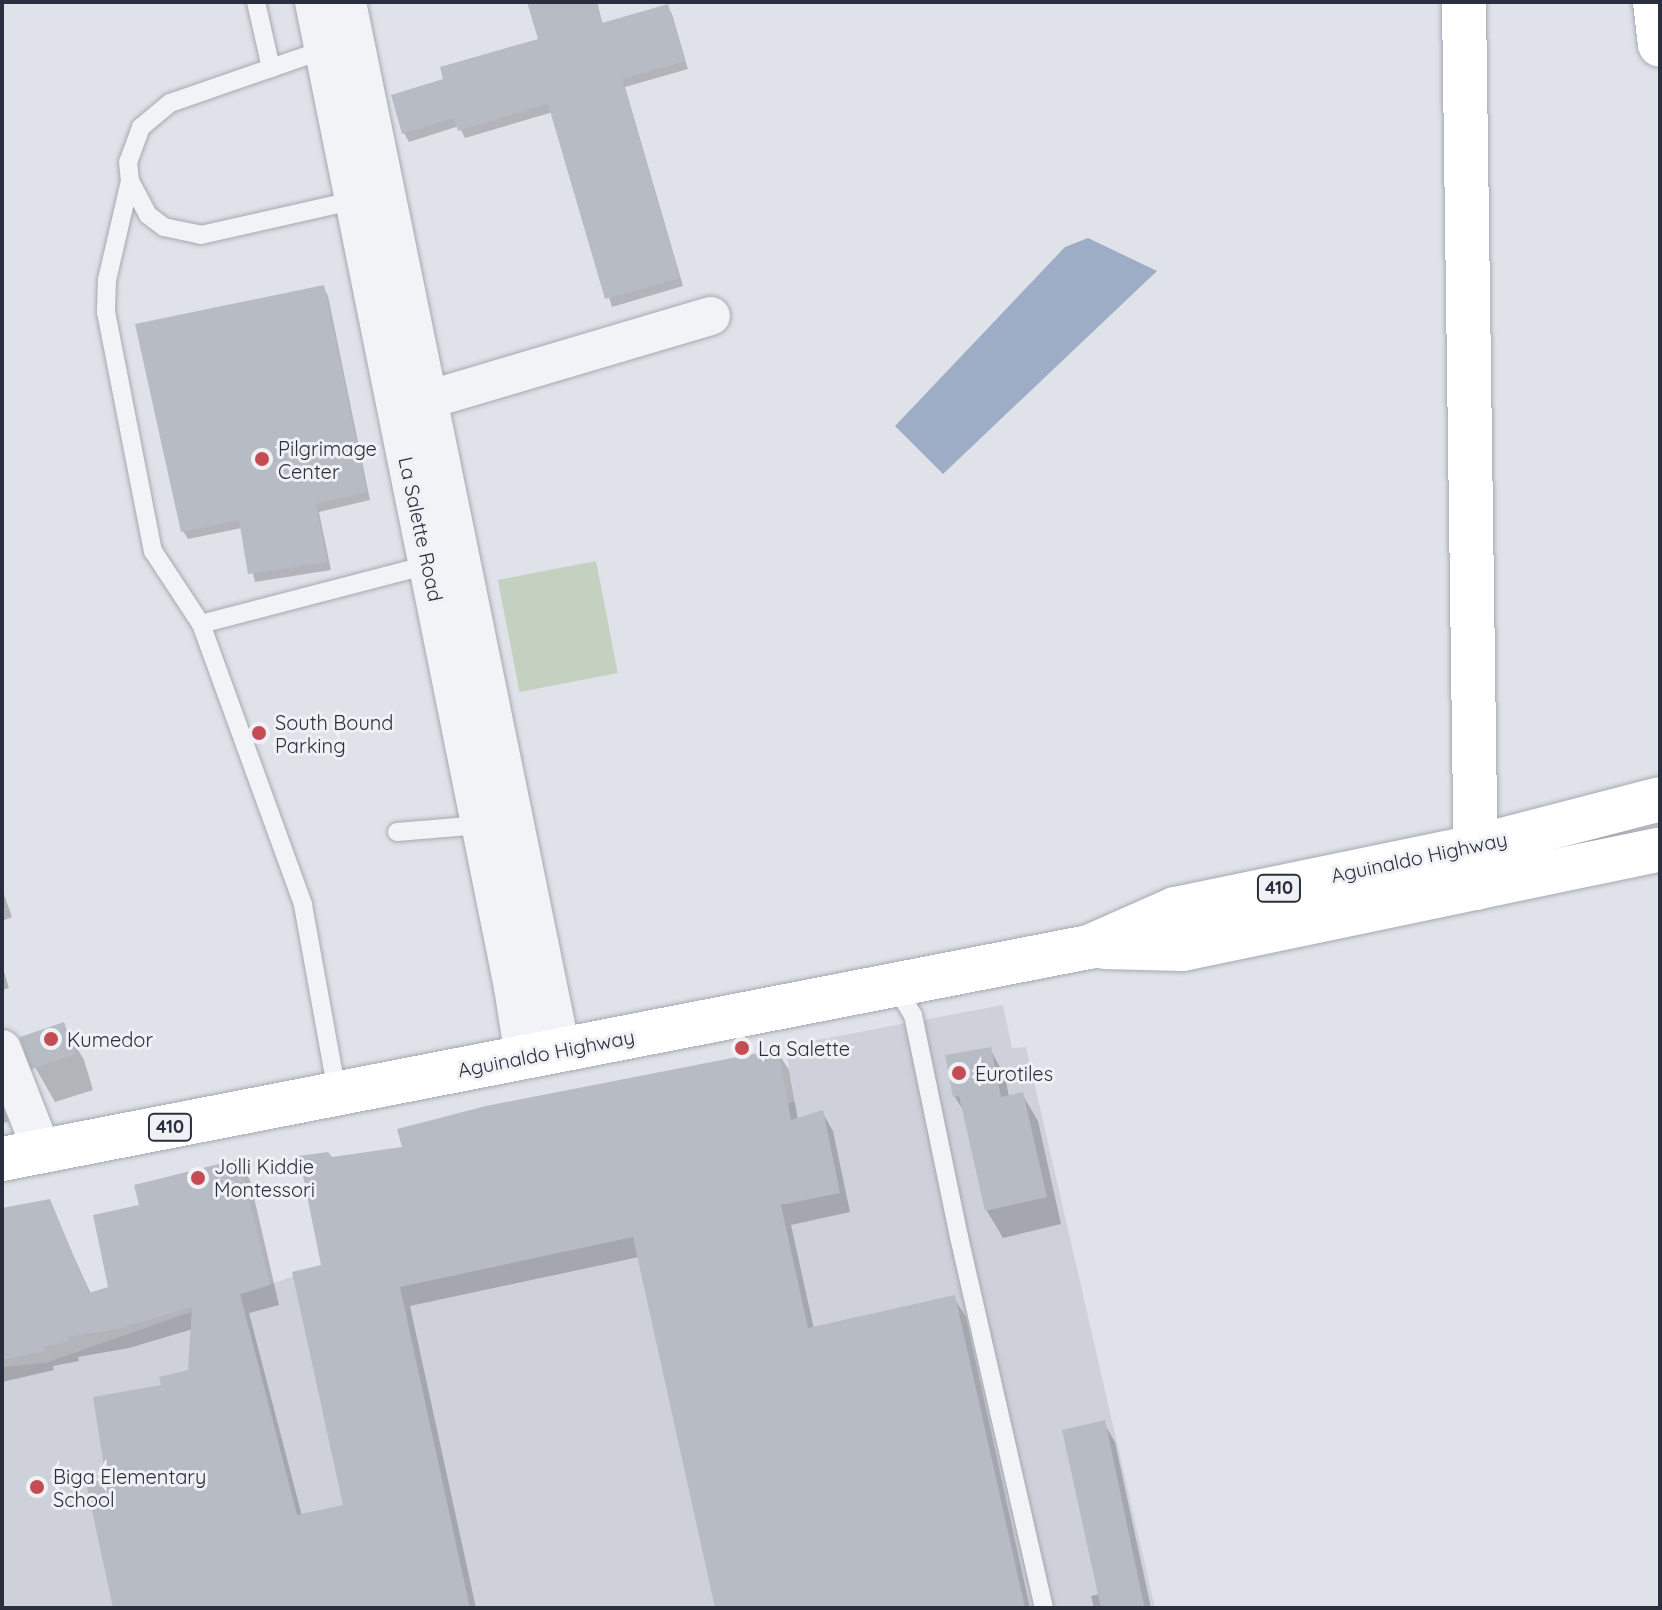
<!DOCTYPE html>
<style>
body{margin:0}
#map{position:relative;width:1662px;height:1610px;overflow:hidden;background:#dfe2e8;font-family:Quicksand,sans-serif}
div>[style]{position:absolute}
.built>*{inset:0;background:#ced1d9}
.green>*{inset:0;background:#c4d1c1;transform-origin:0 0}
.water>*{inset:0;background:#9dadc5}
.shadow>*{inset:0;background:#0003}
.building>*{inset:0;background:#b7bbc4;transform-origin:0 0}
.roads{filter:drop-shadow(0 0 2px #a5a9b2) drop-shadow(0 0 2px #a5a9b2)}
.lane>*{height:18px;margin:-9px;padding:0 9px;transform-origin:9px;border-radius:9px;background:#f2f3f6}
.street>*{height:38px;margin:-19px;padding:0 19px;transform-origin:19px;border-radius:19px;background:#f2f3f6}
.primary>*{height:44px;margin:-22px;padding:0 22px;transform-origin:22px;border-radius:22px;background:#fff}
.highway>*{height:44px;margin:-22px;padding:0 22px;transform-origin:22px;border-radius:22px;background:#fff}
.dots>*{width:22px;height:22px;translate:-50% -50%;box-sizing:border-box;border:4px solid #eff1f5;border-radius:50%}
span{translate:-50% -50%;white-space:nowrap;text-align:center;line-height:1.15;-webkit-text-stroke:6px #eff1f5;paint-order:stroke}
.shield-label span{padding:2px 6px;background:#eff1f5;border:2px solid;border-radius:6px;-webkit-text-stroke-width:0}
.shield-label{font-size:18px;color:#292f3e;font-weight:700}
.poi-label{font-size:20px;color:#292f3e}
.left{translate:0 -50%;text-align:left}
.street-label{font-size:20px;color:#292f3e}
.frame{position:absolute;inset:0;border:4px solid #292f3e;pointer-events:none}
</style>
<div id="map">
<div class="built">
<div style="clip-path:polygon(1003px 1005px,1012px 1048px,1026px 1047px,1155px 1608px,2px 1608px,2px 1367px,45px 1363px,795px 1101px,785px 1046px)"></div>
</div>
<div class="green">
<div style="left:596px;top:561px;width:114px;height:100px;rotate:79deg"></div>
</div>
<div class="water">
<div style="clip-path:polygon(1088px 238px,1157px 271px,943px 474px,895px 426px,1065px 247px)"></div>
</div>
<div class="shadow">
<div style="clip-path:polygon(529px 2px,597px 2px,603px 25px,667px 6px,672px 14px,688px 69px,625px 87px,683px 286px,612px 307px,553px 112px,465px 138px,459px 126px,409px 142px,404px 133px,446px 81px,540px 40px)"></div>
<div style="clip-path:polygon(323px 287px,328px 296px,370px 500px,319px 512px,331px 570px,255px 582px,242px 528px,188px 539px,183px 531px)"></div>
<div style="clip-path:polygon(2px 889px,12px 917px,2px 921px)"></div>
<div style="clip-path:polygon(2px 965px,9px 988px,2px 990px)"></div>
<div style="clip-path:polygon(63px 1024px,84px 1060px,93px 1090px,55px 1102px,35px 1067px)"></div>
<div style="clip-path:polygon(990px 1049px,1005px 1076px,1009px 1097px,1022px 1094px,1038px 1121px,1061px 1224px,1003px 1238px,987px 1211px,966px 1115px,955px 1097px)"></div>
<div style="clip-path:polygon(777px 1051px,789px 1070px,798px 1120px,822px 1112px,833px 1131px,850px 1212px,791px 1225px,814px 1329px,954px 1298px,966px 1317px,1030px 1608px,717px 1608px,639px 1257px,410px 1306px,476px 1608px,115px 1608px,109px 1480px,164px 1386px,190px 1372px,193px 1329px,129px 1348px,78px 1357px,79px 1361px,53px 1366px,54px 1370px,2px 1382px,2px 1211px,49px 1202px,91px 1294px,111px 1288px,141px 1206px,238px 1161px,250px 1180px,279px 1305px,249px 1313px,302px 1516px,345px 1506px,323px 1267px,331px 1160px,404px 1149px)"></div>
<div style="clip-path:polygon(2px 1103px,9px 1122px,2px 1123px)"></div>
<div style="clip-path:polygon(1104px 1423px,1115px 1442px,1151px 1608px,1094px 1608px,1091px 1596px,1100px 1594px)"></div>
</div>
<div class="building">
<div style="clip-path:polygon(527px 2px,596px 2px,602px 23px,668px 4px,685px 61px,622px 79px,680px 278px,605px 299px,548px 104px,458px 131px,454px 118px,402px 134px,391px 95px,443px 79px,440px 67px,538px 39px)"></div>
<div style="clip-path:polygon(324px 285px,367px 492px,316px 504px,327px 562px,248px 574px,239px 520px,181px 532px,135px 324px)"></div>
<div style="left:64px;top:1022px;width:34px;height:47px;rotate:71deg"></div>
<div style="clip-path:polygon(991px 1047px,1001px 1097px,1023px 1092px,1047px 1197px,985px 1211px,959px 1096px,953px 1097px,945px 1055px)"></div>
<div style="clip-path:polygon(778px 1049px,791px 1120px,823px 1110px,840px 1193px,781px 1205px,808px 1328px,955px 1295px,1025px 1608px,715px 1608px,633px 1237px,400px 1287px,470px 1608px,113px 1608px,86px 1483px,106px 1479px,93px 1397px,161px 1385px,159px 1377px,188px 1370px,192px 1307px,118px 1329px,68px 1337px,69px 1341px,44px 1347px,45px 1351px,2px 1360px,2px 1208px,50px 1199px,89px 1293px,108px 1287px,93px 1215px,139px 1205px,134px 1185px,239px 1159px,270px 1285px,240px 1294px,297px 1515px,343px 1505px,292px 1272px,321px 1265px,299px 1156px,328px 1152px,332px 1157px,402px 1147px,397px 1129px,486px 1106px)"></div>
<div style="clip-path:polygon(1105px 1420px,1141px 1591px,1145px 1608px,1101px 1608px,1062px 1430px)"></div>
</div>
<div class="roads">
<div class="lane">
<div style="left:256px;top:2px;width:68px;rotate:77.2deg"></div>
<div style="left:326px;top:49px;width:165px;rotate:160.9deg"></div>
<div style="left:170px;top:103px;width:38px;rotate:140deg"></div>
<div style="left:141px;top:127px;width:37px;rotate:110deg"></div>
<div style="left:128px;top:162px;width:19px;rotate:84deg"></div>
<div style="left:130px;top:181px;width:102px;rotate:103.1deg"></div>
<div style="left:107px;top:280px;width:32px;rotate:92deg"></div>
<div style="left:106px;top:312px;width:244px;rotate:78.9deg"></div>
<div style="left:153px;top:551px;width:87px;rotate:56.7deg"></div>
<div style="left:201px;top:624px;width:299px;rotate:70deg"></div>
<div style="left:303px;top:905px;width:191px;rotate:79.7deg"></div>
<div style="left:130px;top:181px;width:38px;rotate:62deg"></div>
<div style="left:148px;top:215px;width:20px;rotate:37deg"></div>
<div style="left:164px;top:227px;width:38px;rotate:12deg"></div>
<div style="left:201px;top:235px;width:159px;rotate:-12.7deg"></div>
<div style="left:201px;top:624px;width:238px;rotate:-14.6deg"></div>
<div style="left:397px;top:832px;width:84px;rotate:-4.8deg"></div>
<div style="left:896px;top:987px;width:33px;rotate:59deg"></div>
<div style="left:913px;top:1015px;width:227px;rotate:78.3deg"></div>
<div style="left:959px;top:1237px;width:381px;rotate:77.1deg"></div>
</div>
<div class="street">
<div style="left:314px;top:2px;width:1005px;rotate:78.58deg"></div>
<div style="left:513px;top:987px;width:71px;rotate:81.1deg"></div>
<div style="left:347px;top:2px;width:1069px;rotate:78.45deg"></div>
<div style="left:407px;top:406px;width:317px;rotate:-16.5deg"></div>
<div style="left:2px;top:1049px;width:110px;rotate:68.6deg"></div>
</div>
<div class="primary">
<div style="left:1104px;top:947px;width:79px;rotate:1.5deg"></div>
<div style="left:1183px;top:949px;width:487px;rotate:-11.8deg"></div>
<div style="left:2px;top:1159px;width:1107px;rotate:-11.04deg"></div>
<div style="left:1089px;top:947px;width:94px;rotate:-23.8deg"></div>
<div style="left:1175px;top:909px;width:306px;rotate:-11.7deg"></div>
<div style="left:1475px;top:847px;width:191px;rotate:-14.5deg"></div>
</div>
<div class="highway">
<div style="left:1464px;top:2px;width:886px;rotate:89.22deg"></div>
<div style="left:1655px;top:2px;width:43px;rotate:83.4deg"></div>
</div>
</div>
<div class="dots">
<div style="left:262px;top:459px;background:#c44d55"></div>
<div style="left:259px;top:733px;background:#c44d55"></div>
<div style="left:51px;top:1039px;background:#c44d55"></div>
<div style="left:742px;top:1048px;background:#c44d55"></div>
<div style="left:959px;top:1073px;background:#c44d55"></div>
<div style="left:198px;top:1178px;background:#c44d55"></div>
<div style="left:37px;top:1487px;background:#c44d55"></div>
</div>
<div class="shield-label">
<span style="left:1279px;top:888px">410</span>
<span style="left:170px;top:1127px">410</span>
</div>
<div class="poi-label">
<span class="left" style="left:278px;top:460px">Pilgrimage<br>Center</span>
<span class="left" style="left:275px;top:734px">South Bound<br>Parking</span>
<span class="left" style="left:67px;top:1039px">Kumedor</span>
<span class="left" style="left:758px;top:1048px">La Salette</span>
<span class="left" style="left:975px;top:1073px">Eurotiles</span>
<span class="left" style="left:214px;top:1178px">Jolli Kiddie<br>Montessori</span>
<span class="left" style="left:53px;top:1488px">Biga Elementary<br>School</span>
</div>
<div class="street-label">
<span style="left:421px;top:529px;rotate:78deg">La Salette Road</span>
<span style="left:1419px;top:857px;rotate:-12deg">Aguinaldo Highway</span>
<span style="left:546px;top:1053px;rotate:-11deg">Aguinaldo Highway</span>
</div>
<div class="frame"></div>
</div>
